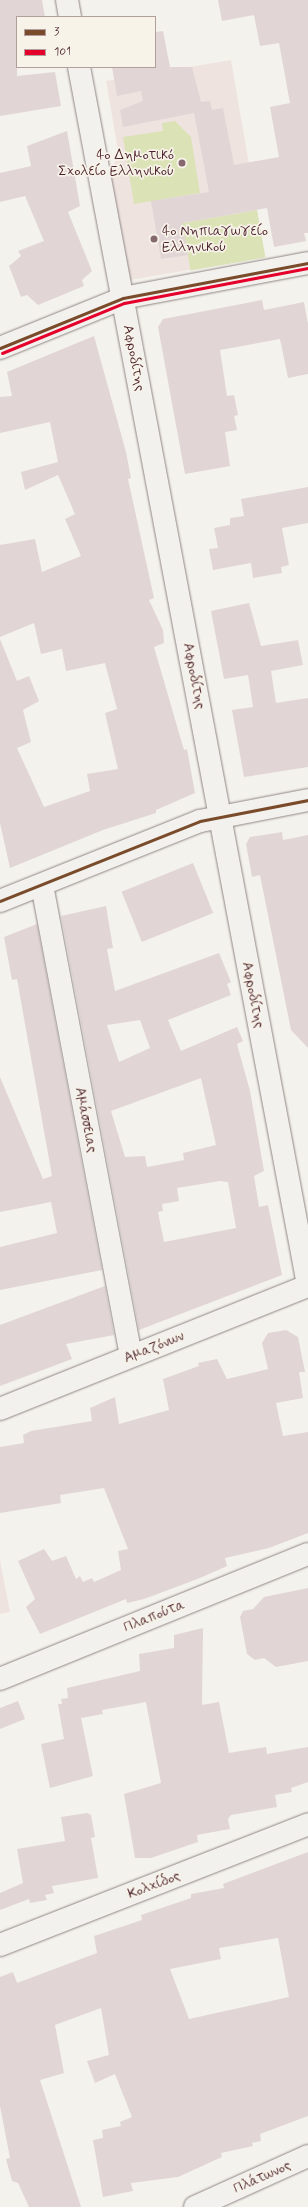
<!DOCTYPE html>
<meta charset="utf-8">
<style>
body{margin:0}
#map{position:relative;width:308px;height:2207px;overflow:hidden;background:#f4f2ec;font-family:Mynerve,sans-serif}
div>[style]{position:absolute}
.built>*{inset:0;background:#efe3df}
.green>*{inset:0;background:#dae2b6;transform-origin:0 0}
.building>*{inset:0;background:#e1d5d6;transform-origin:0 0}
.roads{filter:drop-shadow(0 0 1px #8f8685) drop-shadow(0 0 1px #8f8685)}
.minor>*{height:22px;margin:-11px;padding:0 11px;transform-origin:11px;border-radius:11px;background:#f2f1ed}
.bus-1>*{height:3px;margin:-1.5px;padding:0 1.5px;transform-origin:1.5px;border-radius:1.5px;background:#7a4b2a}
.bus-2>*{height:3px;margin:-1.5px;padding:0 1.5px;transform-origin:1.5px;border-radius:1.5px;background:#e4002b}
.dots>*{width:11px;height:11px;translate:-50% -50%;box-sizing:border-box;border:2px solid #f7f3e8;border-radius:50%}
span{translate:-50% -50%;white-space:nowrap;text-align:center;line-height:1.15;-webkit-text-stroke:3.5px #f7f3e8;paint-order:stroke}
.poi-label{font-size:14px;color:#4a1f2b}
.right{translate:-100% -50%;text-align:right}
.left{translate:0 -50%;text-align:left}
.street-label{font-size:14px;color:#4a1f2b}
.legend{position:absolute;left:16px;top:16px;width:140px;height:52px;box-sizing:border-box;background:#f7f3e8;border:1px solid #b29e9c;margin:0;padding:5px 7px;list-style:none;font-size:12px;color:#4a1f2b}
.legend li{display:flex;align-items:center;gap:8px;height:20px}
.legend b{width:20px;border:1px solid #b29e9c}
</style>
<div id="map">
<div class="built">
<div style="clip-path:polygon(231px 60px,265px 257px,130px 280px,110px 169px,119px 156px,106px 81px)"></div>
<div style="clip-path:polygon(0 1560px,10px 1612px,0 1614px)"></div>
</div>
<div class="green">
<div style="clip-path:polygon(175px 121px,191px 137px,200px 193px,134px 204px,123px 137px,163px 131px,162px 123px)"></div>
<div style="left:257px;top:210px;width:48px;height:76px;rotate:80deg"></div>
</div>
<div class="building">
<div style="clip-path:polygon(0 0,42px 0,45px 17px,17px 17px,17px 76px,55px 72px,61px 106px,0 116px)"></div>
<div style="clip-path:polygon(218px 0,308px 0,308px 233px,304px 233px,306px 241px,274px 247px,267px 208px,182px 223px,188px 255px,161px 259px,151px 201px,209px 192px,194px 113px,123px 127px,120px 110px,143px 101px,141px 91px,117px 96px,112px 67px,155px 67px,155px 32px,163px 31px,170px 67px,192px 67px,201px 102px,210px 101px,212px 110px,223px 108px,234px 165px,279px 157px,270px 107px,290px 103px,279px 43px,260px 46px,254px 15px,222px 21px)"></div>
<div style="clip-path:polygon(67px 131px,80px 206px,68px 212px,92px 271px,82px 280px,84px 286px,38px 305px,27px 295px,21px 297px,9px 266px,21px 256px,18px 251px,44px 241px,25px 196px,0 202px,0 173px,31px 166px,27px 146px)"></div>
<div style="clip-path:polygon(262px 300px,264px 310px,304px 302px,308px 324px,308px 374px,288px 378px,280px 339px,220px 350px,227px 396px,234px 395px,238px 415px,234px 416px,237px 430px,225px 432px,230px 466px,185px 474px,158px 327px,163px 319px)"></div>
<div style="clip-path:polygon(94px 336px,126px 452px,131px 478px,128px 479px,154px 598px,149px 600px,163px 630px,164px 643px,154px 647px,184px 750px,187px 749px,195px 793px,156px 810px,156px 813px,103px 830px,10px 868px,0 823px,0 639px,17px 681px,29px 676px,39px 701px,23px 710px,31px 742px,17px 748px,44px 807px,90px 791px,87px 774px,118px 769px,105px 713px,117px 709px,105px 663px,66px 671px,62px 649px,41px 654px,34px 623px,0 637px,0 545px,35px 539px,42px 572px,81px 556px,65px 519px,75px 514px,58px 475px,25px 490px,21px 472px,58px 462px,50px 422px,0 433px,0 397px,12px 396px,7px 372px)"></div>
<div style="clip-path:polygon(308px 487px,308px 523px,282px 528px,289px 565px,281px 567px,282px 573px,253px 578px,251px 563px,213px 570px,209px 549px,218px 548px,214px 528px,230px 525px,230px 518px,244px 516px,241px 499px)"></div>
<div style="clip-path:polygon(249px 603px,261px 646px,298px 640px,303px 665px,271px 671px,276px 703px,308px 698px,308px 767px,244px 777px,232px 710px,253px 707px,248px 675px,224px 679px,211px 611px)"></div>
<div style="clip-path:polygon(282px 832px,283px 840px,308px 835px,308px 1048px,291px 1030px,260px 875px,252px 877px,246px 844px,250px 837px)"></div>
<div style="left:193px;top:863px;width:54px;height:77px;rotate:68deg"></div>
<div style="clip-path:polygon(evenodd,106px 906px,113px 948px,107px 949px,115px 991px,219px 953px,231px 982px,227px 984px,231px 995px,168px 1020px,181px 1051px,237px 1027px,243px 1041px,237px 1044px,250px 1091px,264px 1171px,254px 1176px,259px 1207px,268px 1205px,282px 1275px,139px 1330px,61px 916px,106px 906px,140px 1020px,150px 1048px,119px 1062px,107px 1025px,140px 1020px,106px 906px,201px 1078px,216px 1145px,183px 1153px,184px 1160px,147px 1167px,145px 1156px,125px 1157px,111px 1111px,201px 1078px,106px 906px,220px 1181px,228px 1182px,236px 1228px,164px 1242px,158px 1212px,163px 1211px,162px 1204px,179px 1201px,177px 1188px,220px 1181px)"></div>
<div style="clip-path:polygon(37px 924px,102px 1270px,0 1290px,0 1247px,57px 1233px,51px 1202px,0 1212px,0 1077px,43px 1179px,52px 1176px,17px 979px,12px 980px,4px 937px)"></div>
<div style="clip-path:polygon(105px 1286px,114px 1335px,66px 1344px,72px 1359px,0 1386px,0 1325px)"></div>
<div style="clip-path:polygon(286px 1330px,298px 1337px,305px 1372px,299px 1372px,303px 1398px,276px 1403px,283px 1436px,308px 1432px,308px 1533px,269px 1548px,225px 1558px,227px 1566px,200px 1578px,144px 1599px,127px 1603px,126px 1599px,40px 1634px,26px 1607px,35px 1599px,18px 1561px,44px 1549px,52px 1561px,66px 1556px,76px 1579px,80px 1576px,83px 1582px,92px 1578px,94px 1582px,121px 1570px,118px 1551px,128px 1549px,104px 1488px,60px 1495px,61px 1503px,0 1513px,0 1447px,24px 1443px,23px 1435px,31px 1431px,92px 1421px,90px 1408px,115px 1397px,119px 1424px,169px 1410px,163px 1379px,199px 1366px,198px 1363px,217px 1359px,227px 1379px,268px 1369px,262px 1343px,268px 1333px)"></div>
<div style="clip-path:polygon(308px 1588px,308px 1661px,276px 1667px,264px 1658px,255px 1660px,247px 1654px,240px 1617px,243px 1611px,253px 1609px,264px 1597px)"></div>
<div style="clip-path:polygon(203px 1628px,202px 1705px,219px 1702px,229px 1753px,266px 1747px,267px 1754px,308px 1747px,308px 1782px,291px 1788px,292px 1792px,275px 1795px,277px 1807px,231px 1815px,228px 1819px,230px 1829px,197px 1835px,198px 1842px,151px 1858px,135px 1858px,124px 1794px,161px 1783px,146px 1702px,102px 1710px,103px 1714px,81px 1718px,93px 1776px,50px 1788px,41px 1744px,64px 1739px,58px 1704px,62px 1704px,61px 1699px,68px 1698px,67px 1688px,140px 1671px,139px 1654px,174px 1648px,174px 1635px)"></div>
<div style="clip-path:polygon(18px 1701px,25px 1719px,0 1729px,0 1708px)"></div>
<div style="clip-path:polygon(87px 1813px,91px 1815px,95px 1837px,91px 1838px,98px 1878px,52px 1886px,54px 1893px,45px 1895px,47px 1900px,30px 1903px,29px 1899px,0 1910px,0 1893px,23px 1883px,17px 1849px,65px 1841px,61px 1817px)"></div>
<div style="clip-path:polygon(evenodd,308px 1852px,308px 2116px,260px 2134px,261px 2141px,252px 2143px,253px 2146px,221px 2153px,222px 2157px,178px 2177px,131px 2183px,133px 2191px,103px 2197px,93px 2140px,103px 2138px,102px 2130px,121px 2126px,120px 2122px,132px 2117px,115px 2074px,95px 2083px,87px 2061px,109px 2055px,101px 2008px,55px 2025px,64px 2073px,40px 2080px,81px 2207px,29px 2207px,18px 2183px,12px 2181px,6px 2159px,10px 2158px,0 2106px,0 1977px,13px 1972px,17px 1983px,97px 1953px,94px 1936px,142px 1920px,141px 1915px,191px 1898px,191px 1894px,224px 1888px,223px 1884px,308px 1852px,278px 1938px,289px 1997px,189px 2019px,170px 1969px,221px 1959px,219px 1948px,278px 1938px)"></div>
</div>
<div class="roads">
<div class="minor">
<div style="left:67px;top:0;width:17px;rotate:80deg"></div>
<div style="left:79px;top:67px;width:1239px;rotate:79.35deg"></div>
<div style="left:0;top:348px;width:133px;rotate:-22.1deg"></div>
<div style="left:123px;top:298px;width:188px;rotate:-10.7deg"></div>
<div style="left:42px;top:885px;width:478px;rotate:79.3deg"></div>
<div style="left:0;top:901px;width:215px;rotate:-21.8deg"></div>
<div style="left:200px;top:821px;width:110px;rotate:-11deg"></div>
<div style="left:0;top:1409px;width:332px;rotate:-21.8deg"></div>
<div style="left:0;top:1679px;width:332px;rotate:-22.1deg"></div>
<div style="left:0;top:1945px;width:331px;rotate:-21.4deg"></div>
<div style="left:195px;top:2207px;width:124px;rotate:-24.3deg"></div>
</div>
</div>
<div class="bus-1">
<div style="left:0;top:348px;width:133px;rotate:-22.1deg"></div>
<div style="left:123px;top:298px;width:188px;rotate:-10.7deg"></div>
<div style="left:0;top:901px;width:215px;rotate:-21.8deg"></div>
<div style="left:200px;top:821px;width:110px;rotate:-11deg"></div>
</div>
<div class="bus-2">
<div style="left:2px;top:353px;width:132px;rotate:-22.3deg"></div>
<div style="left:124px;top:303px;width:187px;rotate:-10.8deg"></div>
</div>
<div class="dots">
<div style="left:182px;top:163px;background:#86696f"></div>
<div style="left:154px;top:239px;background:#86696f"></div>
</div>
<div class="poi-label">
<span class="right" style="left:174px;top:163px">4ο Δημοτικό<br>Σχολείο Ελληνικού</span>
<span class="left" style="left:162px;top:239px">4ο Νηπιαγωγείο<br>Ελληνικού</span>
</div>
<div class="street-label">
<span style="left:134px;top:358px;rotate:79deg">Αφροδίτης</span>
<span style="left:194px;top:676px;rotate:79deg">Αφροδίτης</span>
<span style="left:253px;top:995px;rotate:79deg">Αφροδίτης</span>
<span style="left:86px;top:1120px;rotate:79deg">Αμάσσειας</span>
<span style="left:154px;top:1347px;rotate:-22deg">Αμαζόνων</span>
<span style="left:154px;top:1616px;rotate:-22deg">Πλαπούτα</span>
<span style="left:154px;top:1885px;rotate:-21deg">Κολχίδος</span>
<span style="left:262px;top:2177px;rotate:-24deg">Πλάτωνος</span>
</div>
<ul class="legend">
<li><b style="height:5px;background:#7a4b2a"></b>3</li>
<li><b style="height:5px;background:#e4002b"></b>101</li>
</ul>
</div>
